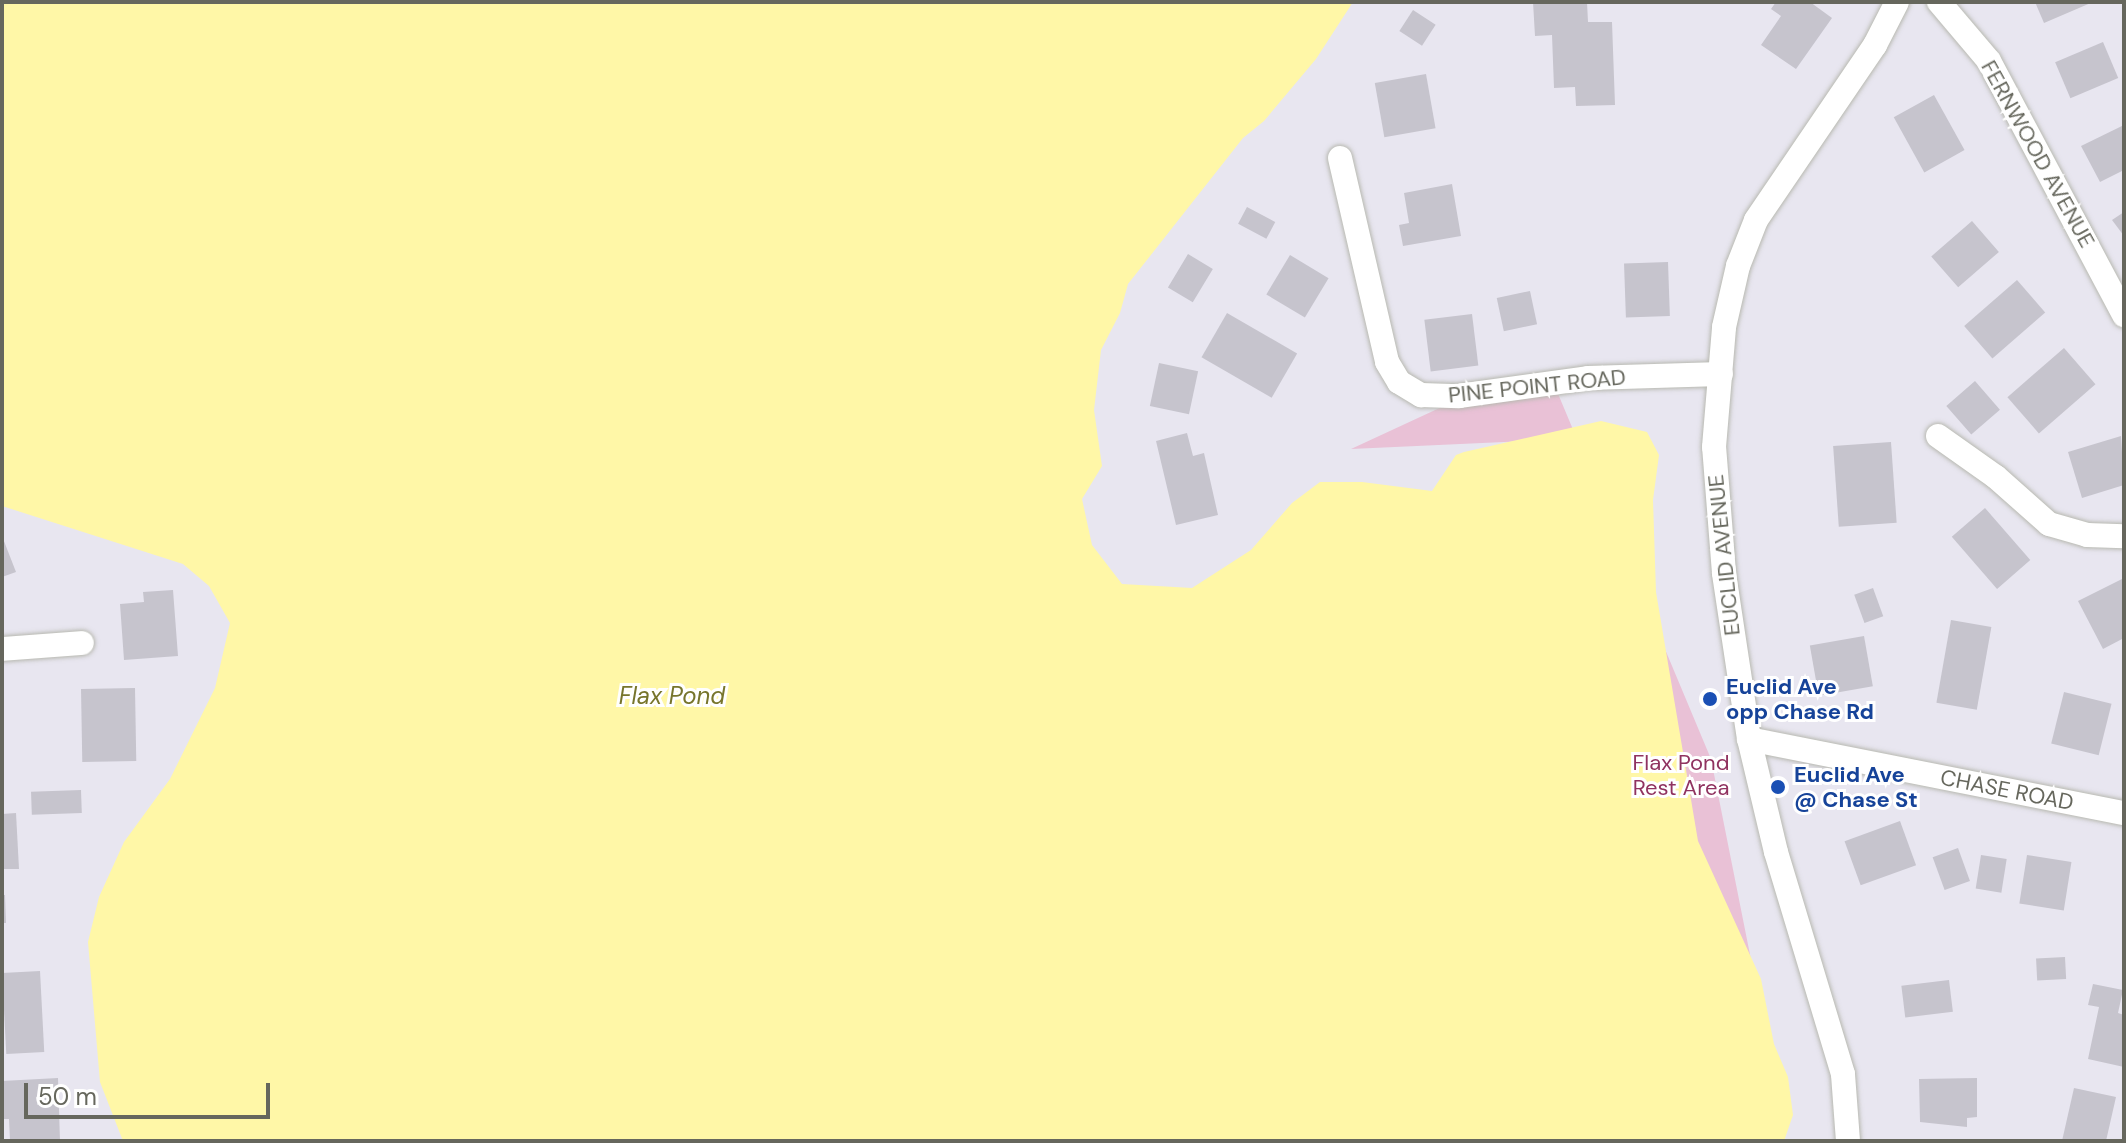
<!DOCTYPE html>
<style>
body{margin:0}
#map{position:relative;width:2126px;height:1143px;overflow:hidden;background:#e8e6f0;font-family:"DM Sans",sans-serif}
div>[style]{position:absolute}
.green>*{inset:0;background:#e9c1d6}
.water>*{inset:0;background:#fff7a7}
.building>*{inset:0;background:#c6c4cd;transform-origin:0 0}
.roads{filter:drop-shadow(0 0 2px #b8b9b1) drop-shadow(0 0 2px #b8b9b1)}
.minor>*{height:24px;margin:-12px;padding:0 12px;transform-origin:12px;border-radius:12px;background:#fff}
.dots>*{width:22px;height:22px;translate:-50% -50%;box-sizing:border-box;border:4px solid #fff;border-radius:50%}
span{translate:-50% -50%;white-space:nowrap;text-align:center;line-height:1.15;-webkit-text-stroke:6px #fff;paint-order:stroke}
.street-label{font-size:22px;color:#66675d}
.transit-label{font-size:22px;color:#164399;font-weight:700}
.left{translate:0 -50%;text-align:left}
.park-label{font-size:22px;color:#903360}
.water-label{font-size:24px;color:#77752c;font-style:italic}
.frame{position:absolute;inset:0;border:4px solid #66675d;pointer-events:none}
.scale{position:absolute;left:24px;top:1083px;width:246px;height:36px;box-sizing:border-box;border:4px solid #66675d;border-top:0;padding-left:10px;font-size:24px;line-height:28px;white-space:nowrap;color:#66675d;-webkit-text-stroke:6px #fff;paint-order:stroke}
</style>
<div id="map">
<div class="green">
<div style="clip-path:polygon(1551px 377px,1711px 759px,1776px 1085px,1771px 1141px,1573px 439px,1351px 449px,1487px 386px)"></div>
</div>
<div class="water">
<div style="clip-path:polygon(2px 2px,1353px 2px,1316px 59px,1264px 121px,1243px 138px,1128px 284px,1120px 313px,1101px 350px,1094px 410px,1102px 466px,1082px 499px,1092px 545px,1122px 584px,1192px 588px,1251px 550px,1292px 503px,1320px 482px,1362px 482px,1432px 491px,1456px 455px,1464px 452px,1601px 421px,1647px 432px,1659px 455px,1653px 500px,1656px 592px,1698px 841px,1761px 979px,1774px 1044px,1788px 1077px,1793px 1115px,1784px 1141px,123px 1141px,100px 1082px,88px 942px,99px 897px,124px 842px,170px 779px,215px 688px,230px 623px,209px 586px,183px 564px,2px 506px)"></div>
</div>
<div class="building">
<div style="clip-path:polygon(1533px 2px,1587px 2px,1588px 22px,1612px 22px,1615px 105px,1576px 106px,1575px 87px,1554px 88px,1552px 35px,1535px 36px)"></div>
<div style="clip-path:polygon(1776px 2px,1810px 2px,1832px 18px,1796px 69px,1761px 45px,1781px 16px,1771px 9px)"></div>
<div style="clip-path:polygon(2035px 2px,2093px 2px,2044px 23px)"></div>
<div style="left:1413px;top:10px;width:27px;height:25px;rotate:33deg"></div>
<div style="left:2103px;top:42px;width:39px;height:52px;rotate:67deg"></div>
<div style="left:1426px;top:74px;width:55px;height:52px;rotate:80deg"></div>
<div style="left:1934px;top:95px;width:63px;height:46px;rotate:61deg"></div>
<div style="clip-path:polygon(2124px 125px,2124px 170px,2100px 182px,2081px 146px)"></div>
<div style="clip-path:polygon(1452px 184px,1461px 236px,1403px 246px,1399px 225px,1409px 223px,1404px 193px)"></div>
<div style="left:1247px;top:207px;width:32px;height:19px;rotate:28deg"></div>
<div style="clip-path:polygon(2124px 212px,2124px 236px,2112px 220px)"></div>
<div style="left:1972px;top:221px;width:41px;height:54px;rotate:49deg"></div>
<div style="left:1188px;top:254px;width:29px;height:39px;rotate:31deg"></div>
<div style="left:1290px;top:255px;width:45px;height:46px;rotate:31deg"></div>
<div style="left:1668px;top:262px;width:54px;height:44px;rotate:88deg"></div>
<div style="left:2017px;top:280px;width:43px;height:70px;rotate:49deg"></div>
<div style="left:1530px;top:291px;width:34px;height:34px;rotate:78deg"></div>
<div style="left:1227px;top:313px;width:81px;height:51px;rotate:30deg"></div>
<div style="left:1472px;top:314px;width:52px;height:48px;rotate:83deg"></div>
<div style="left:2064px;top:348px;width:48px;height:75px;rotate:49deg"></div>
<div style="left:1159px;top:363px;width:40px;height:44px;rotate:12deg"></div>
<div style="left:1975px;top:381px;width:38px;height:38px;rotate:49deg"></div>
<div style="clip-path:polygon(1187px 433px,1193px 456px,1204px 453px,1218px 515px,1176px 525px,1156px 441px)"></div>
<div style="clip-path:polygon(2121px 436px,2124px 485px,2082px 498px,2068px 452px)"></div>
<div style="left:1891px;top:442px;width:81px;height:58px;rotate:86deg"></div>
<div style="left:1985px;top:508px;width:69px;height:44px;rotate:49deg"></div>
<div style="clip-path:polygon(2px 536px,16px 572px,2px 577px)"></div>
<div style="clip-path:polygon(2124px 578px,2124px 638px,2103px 649px,2078px 601px)"></div>
<div style="left:1873px;top:588px;width:30px;height:20px;rotate:70deg"></div>
<div style="clip-path:polygon(173px 590px,178px 656px,124px 660px,120px 604px,144px 602px,143px 592px)"></div>
<div style="left:1951px;top:620px;width:41px;height:84px;rotate:10deg"></div>
<div style="left:1864px;top:636px;width:51px;height:55px;rotate:80deg"></div>
<div style="left:135px;top:688px;width:73px;height:54px;rotate:89deg"></div>
<div style="left:2064px;top:692px;width:49px;height:53px;rotate:14deg"></div>
<div style="left:81px;top:790px;width:23px;height:50px;rotate:88deg"></div>
<div style="clip-path:polygon(16px 813px,19px 869px,2px 869px,2px 814px)"></div>
<div style="left:1900px;top:821px;width:47px;height:59px;rotate:70deg"></div>
<div style="left:1958px;top:848px;width:35px;height:27px;rotate:70deg"></div>
<div style="left:1981px;top:855px;width:26px;height:34px;rotate:9deg"></div>
<div style="left:2027px;top:855px;width:45px;height:49px;rotate:9deg"></div>
<div style="clip-path:polygon(2px 895px,5px 895px,6px 923px,2px 923px)"></div>
<div style="left:2065px;top:957px;width:22px;height:29px;rotate:87deg"></div>
<div style="left:40px;top:971px;width:81px;height:38px;rotate:87deg"></div>
<div style="left:1949px;top:980px;width:32px;height:48px;rotate:83deg"></div>
<div style="clip-path:polygon(2093px 984px,2123px 990px,2118px 1013px,2124px 1015px,2124px 1067px,2088px 1059px,2099px 1007px,2088px 1005px)"></div>
<div style="clip-path:polygon(58px 1078px,60px 1141px,10px 1141px,9px 1119px,2px 1119px,2px 1081px)"></div>
<div style="clip-path:polygon(1977px 1078px,1977px 1117px,1967px 1118px,1967px 1127px,1920px 1122px,1919px 1079px)"></div>
<div style="clip-path:polygon(2074px 1088px,2116px 1097px,2106px 1141px,2062px 1141px)"></div>
</div>
<div class="roads">
<div class="minor">
<div style="left:1939px;top:2px;width:77px;rotate:49.7deg"></div>
<div style="left:1989px;top:61px;width:288px;rotate:62deg"></div>
<div style="left:1340px;top:158px;width:209px;rotate:77deg"></div>
<div style="left:1387px;top:362px;width:23px;rotate:59deg"></div>
<div style="left:1399px;top:382px;width:26px;rotate:31deg"></div>
<div style="left:1421px;top:395px;width:38px;rotate:2deg"></div>
<div style="left:1459px;top:396px;width:130px;rotate:-7.9deg"></div>
<div style="left:1588px;top:378px;width:133px;rotate:-1.7deg"></div>
<div style="left:1938px;top:436px;width:71px;rotate:35.3deg"></div>
<div style="left:1996px;top:477px;width:71px;rotate:41.6deg"></div>
<div style="left:2049px;top:524px;width:40px;rotate:16deg"></div>
<div style="left:2087px;top:535px;width:37px;rotate:2deg"></div>
<div style="left:2px;top:649px;width:80px;rotate:-4.3deg"></div>
<div style="left:1749px;top:739px;width:382px;rotate:11.2deg"></div>
<div style="left:1848px;top:1141px;width:67px;rotate:-94.3deg"></div>
<div style="left:1843px;top:1074px;width:232px;rotate:-106.8deg"></div>
<div style="left:1776px;top:852px;width:116px;rotate:-103.4deg"></div>
<div style="left:1749px;top:739px;width:168px;rotate:-98.6deg"></div>
<div style="left:1724px;top:573px;width:126px;rotate:-94.5deg"></div>
<div style="left:1714px;top:447px;width:120px;rotate:-85.2deg"></div>
<div style="left:1724px;top:327px;width:63px;rotate:-77.1deg"></div>
<div style="left:1738px;top:266px;width:49px;rotate:-68.6deg"></div>
<div style="left:1756px;top:220px;width:212px;rotate:-55.8deg"></div>
<div style="left:1875px;top:45px;width:48px;rotate:-62.9deg"></div>
</div>
</div>
<div class="dots">
<div style="left:1710px;top:699px;background:#1a4fb4"></div>
<div style="left:1778px;top:787px;background:#1a4fb4"></div>
</div>
<div class="street-label">
<span style="left:2038px;top:154px;rotate:61deg">FERNWOOD AVENUE</span>
<span style="left:1537px;top:386px;rotate:-6deg">PINE POINT ROAD</span>
<span style="left:1724px;top:555px;rotate:-96deg">EUCLID AVENUE</span>
<span style="left:2007px;top:790px;rotate:11deg">CHASE ROAD</span>
</div>
<div class="transit-label">
<span class="left" style="left:1726px;top:699px">Euclid Ave<br>opp Chase Rd</span>
<span class="left" style="left:1794px;top:787px">Euclid Ave<br>@ Chase St</span>
</div>
<div class="park-label">
<span style="left:1681px;top:775px">Flax Pond<br>Rest Area</span>
</div>
<div class="water-label">
<span style="left:672px;top:696px">Flax Pond</span>
</div>
<div class="frame"></div>
<div class="scale">50 m</div>
</div>
